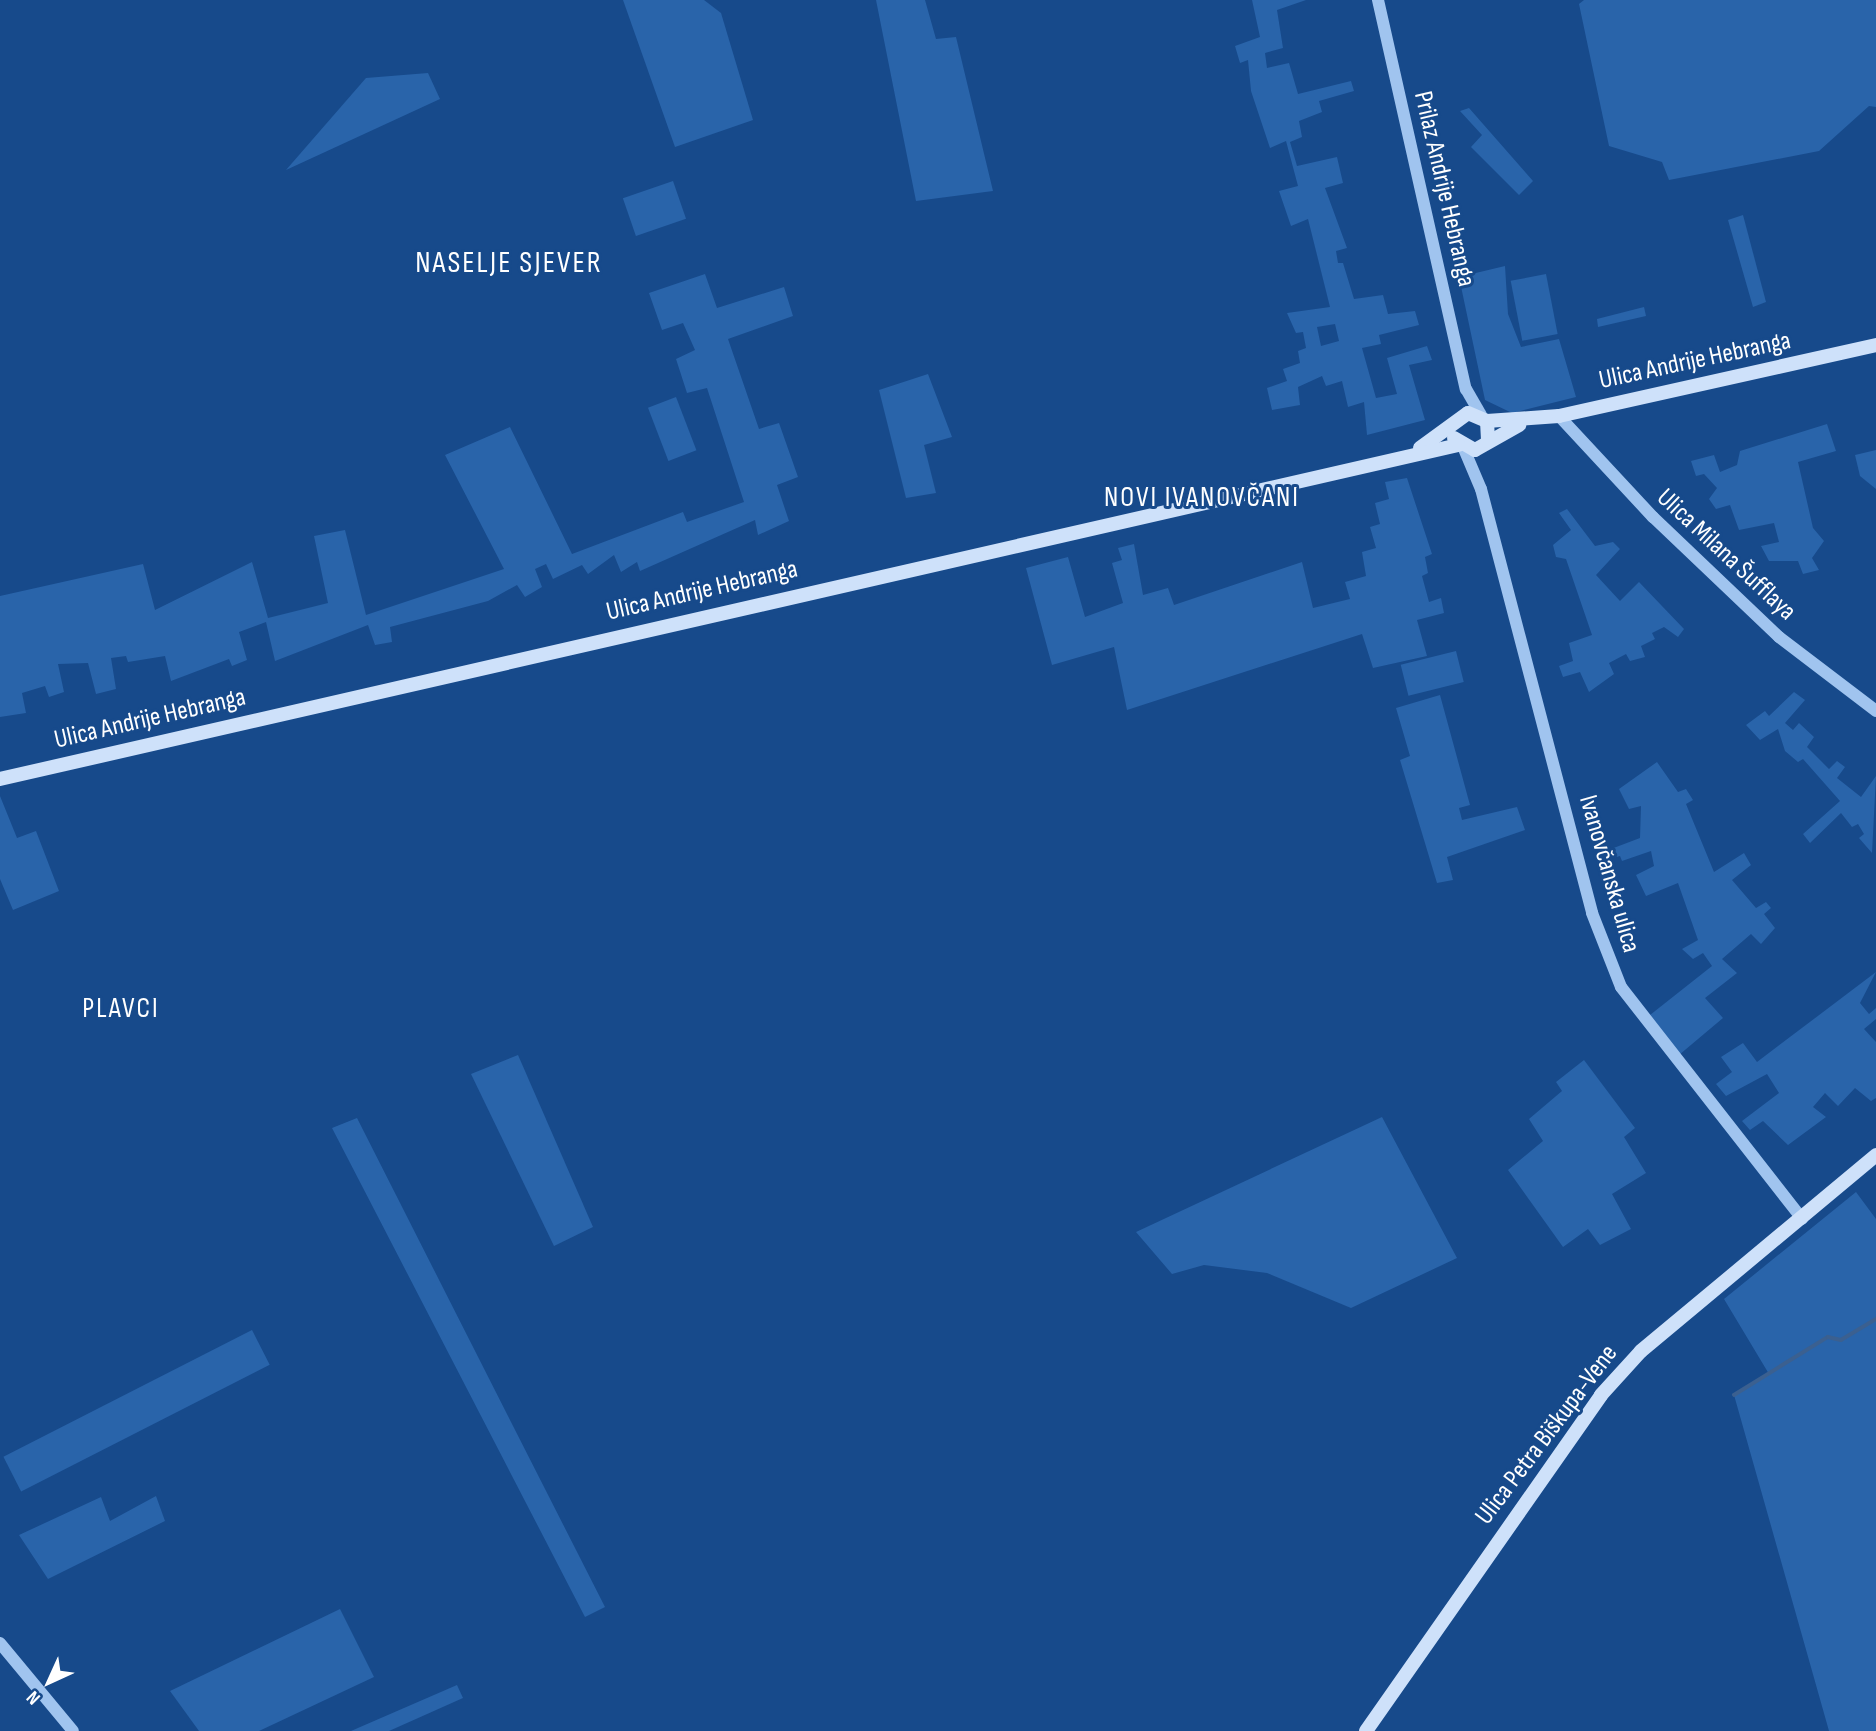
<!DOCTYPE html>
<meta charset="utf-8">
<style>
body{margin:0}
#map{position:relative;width:1876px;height:1731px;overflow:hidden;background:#174a8b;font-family:"Sofia Sans Condensed",sans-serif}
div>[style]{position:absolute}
.green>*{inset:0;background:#2964aa;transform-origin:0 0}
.stream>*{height:3.5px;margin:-1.75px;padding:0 1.75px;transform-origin:1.75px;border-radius:1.75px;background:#3b6090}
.tertiary>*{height:12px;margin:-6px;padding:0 6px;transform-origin:6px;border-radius:6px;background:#a0c4ef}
.secondary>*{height:14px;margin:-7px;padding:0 7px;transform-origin:7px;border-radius:7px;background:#cee1fa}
span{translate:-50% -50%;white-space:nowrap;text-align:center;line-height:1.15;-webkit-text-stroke:6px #174a8b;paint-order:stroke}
.street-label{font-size:26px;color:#fff}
.neighbourhood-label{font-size:28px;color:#fff;letter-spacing:2px}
.quarter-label{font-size:30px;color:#fff;letter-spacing:2px}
.north{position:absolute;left:14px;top:1647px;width:70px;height:70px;-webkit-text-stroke:5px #174a8b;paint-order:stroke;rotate:225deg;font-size:19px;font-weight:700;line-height:28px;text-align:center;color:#fff}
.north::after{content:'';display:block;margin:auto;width:24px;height:32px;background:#fff;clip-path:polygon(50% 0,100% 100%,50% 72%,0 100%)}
</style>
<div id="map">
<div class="green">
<div style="clip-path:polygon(623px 0,704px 0,721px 13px,753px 120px,675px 147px)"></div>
<div style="clip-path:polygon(876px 0,925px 0,936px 39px,956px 37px,993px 191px,916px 201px)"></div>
<div style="clip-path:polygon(evenodd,1252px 0,1306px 0,1277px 10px,1283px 48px,1265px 53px,1267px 68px,1289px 63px,1298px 94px,1351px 81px,1354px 91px,1319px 101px,1322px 112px,1299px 121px,1302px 137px,1290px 142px,1297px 166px,1337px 157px,1343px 183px,1325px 188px,1347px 248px,1336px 251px,1338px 263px,1343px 263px,1354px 299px,1383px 295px,1388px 314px,1415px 311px,1419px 325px,1379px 335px,1381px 344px,1362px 348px,1376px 398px,1397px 394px,1387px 358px,1427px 346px,1432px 360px,1409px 365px,1425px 420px,1367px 435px,1364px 402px,1348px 407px,1342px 381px,1326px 386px,1322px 376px,1298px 387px,1300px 405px,1272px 410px,1267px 388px,1287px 381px,1283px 369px,1300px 363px,1298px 351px,1306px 348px,1303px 332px,1296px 333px,1287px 313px,1330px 307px,1308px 219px,1291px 226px,1279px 191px,1298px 186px,1286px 141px,1270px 148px,1251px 91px,1248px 60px,1240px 63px,1235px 46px,1260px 37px,1252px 0,1335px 324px,1339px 341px,1321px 346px,1317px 327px,1335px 324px)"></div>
<div style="clip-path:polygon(1584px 0,1876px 0,1876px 107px,1869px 106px,1819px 151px,1669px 180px,1662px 162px,1609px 146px,1579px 4px)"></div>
<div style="clip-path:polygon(428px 73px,440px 99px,286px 170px,366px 78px)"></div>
<div style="clip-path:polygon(1469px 108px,1533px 181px,1519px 195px,1471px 147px,1482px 135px,1460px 111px)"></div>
<div style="left:673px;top:181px;width:40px;height:53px;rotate:71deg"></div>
<div style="clip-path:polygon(1743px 215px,1766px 302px,1753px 307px,1728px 220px)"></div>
<div style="clip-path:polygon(1505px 266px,1508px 314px,1521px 347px,1559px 339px,1576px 397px,1512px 413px,1485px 400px,1459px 277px)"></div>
<div style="clip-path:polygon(705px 274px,717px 308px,784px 287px,793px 316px,728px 339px,759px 429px,779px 423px,798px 477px,777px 485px,789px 521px,758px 535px,755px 520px,640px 571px,637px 562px,621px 572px,614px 555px,588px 574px,582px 565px,553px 579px,546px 564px,535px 569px,542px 587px,525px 597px,517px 585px,488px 601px,390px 627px,392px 642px,375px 645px,368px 625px,275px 661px,266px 622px,239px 632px,247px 660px,232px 666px,229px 659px,171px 681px,165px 656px,128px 662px,126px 656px,111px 658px,116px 689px,96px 694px,88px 663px,58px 664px,64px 692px,49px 697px,45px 686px,22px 693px,26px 713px,0 717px,0 596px,143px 564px,155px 610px,252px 562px,268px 618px,328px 603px,314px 536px,345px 530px,366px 615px,504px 569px,445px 455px,510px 427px,572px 554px,683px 512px,687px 522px,744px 502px,707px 388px,687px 393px,676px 359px,695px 350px,683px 323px,662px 330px,649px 293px)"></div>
<div style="left:1546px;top:274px;width:61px;height:36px;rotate:79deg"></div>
<div style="clip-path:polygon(1644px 307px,1646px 316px,1598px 327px,1597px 319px)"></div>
<div style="clip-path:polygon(928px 374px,952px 437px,924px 445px,936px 493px,906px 498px,879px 390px)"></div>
<div style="left:676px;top:397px;width:57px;height:30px;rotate:69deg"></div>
<div style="clip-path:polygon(1827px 424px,1836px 451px,1798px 462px,1813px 528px,1824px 541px,1812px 558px,1819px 570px,1803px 574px,1798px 561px,1769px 561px,1761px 546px,1779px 542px,1774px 523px,1739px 530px,1730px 505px,1716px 509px,1709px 499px,1717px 488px,1704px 474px,1696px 476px,1691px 461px,1714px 455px,1720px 472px,1737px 465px,1740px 451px)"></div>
<div style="clip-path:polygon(1876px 450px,1876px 489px,1860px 476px,1855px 455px)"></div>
<div style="clip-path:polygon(1407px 478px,1432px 554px,1425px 557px,1428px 573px,1422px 576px,1429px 602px,1441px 598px,1444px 613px,1417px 620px,1427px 656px,1373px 668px,1362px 634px,1127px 710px,1114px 647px,1052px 665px,1026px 568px,1068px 557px,1085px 617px,1123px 603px,1112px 563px,1122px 560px,1118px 548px,1134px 544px,1143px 595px,1168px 588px,1174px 605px,1302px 562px,1313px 608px,1350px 599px,1345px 582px,1366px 576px,1362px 552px,1376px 548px,1370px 527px,1380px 524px,1375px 503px,1389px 499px,1385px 482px)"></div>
<div style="clip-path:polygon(1567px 509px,1595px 546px,1613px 542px,1620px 549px,1596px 575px,1620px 601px,1639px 582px,1684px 629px,1678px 637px,1664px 627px,1652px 633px,1655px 639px,1641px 646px,1645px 657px,1630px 661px,1626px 654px,1609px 663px,1614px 674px,1589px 692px,1580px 672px,1563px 677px,1559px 666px,1573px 661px,1569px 643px,1592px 635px,1566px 559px,1556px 557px,1553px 545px,1571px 530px,1559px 513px)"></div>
<div style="left:1456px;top:651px;width:32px;height:57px;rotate:76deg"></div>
<div style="clip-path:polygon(1794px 692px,1805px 700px,1785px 723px,1793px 730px,1799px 723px,1814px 737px,1807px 747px,1829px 769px,1837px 761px,1845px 767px,1837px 778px,1861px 797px,1876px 776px,1872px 853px,1859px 838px,1864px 834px,1858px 824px,1852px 827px,1841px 813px,1810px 843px,1803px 834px,1840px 801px,1803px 759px,1798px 762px,1785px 751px,1778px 729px,1760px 740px,1746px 725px,1765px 711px,1769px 716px)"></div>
<div style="clip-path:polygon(1440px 695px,1470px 805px,1459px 808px,1462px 820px,1517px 807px,1525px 830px,1447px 857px,1453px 880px,1437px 883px,1400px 760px,1410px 756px,1396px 708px)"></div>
<div style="clip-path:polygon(1657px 762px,1678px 792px,1686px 789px,1693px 800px,1686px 804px,1714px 872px,1744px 853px,1751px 865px,1732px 880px,1756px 908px,1766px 902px,1771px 908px,1764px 914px,1775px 928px,1761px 944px,1751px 934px,1722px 959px,1737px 973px,1705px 998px,1723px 1018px,1679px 1055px,1650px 1015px,1712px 966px,1703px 953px,1693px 959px,1682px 949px,1698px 940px,1678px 883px,1646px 896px,1636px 875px,1654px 866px,1651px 851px,1622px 861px,1620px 856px,1605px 860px,1603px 852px,1640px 838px,1641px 806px,1629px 809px,1619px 789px)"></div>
<div style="clip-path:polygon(0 796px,17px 838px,36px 831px,59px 891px,13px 910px,0 879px)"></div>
<div style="clip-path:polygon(1876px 972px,1860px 1003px,1869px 1014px,1876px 1008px,1876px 1019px,1864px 1029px,1876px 1042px,1876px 1098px,1871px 1101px,1855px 1088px,1838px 1106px,1825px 1093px,1813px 1107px,1826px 1117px,1788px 1145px,1763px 1121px,1750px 1130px,1742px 1121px,1779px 1093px,1767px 1074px,1726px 1096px,1716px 1084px,1732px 1072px,1721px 1057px,1743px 1043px,1757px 1062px)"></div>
<div style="clip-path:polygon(518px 1055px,593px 1227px,554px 1246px,471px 1074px)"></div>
<div style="clip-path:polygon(1584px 1060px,1635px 1128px,1624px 1137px,1646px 1173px,1612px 1194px,1631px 1229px,1600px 1245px,1588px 1229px,1563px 1247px,1508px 1170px,1543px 1141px,1529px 1119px,1562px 1091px,1556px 1082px)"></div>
<div style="clip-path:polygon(1382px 1117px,1457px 1258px,1351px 1308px,1267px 1273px,1204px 1265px,1172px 1274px,1136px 1232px)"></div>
<div style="clip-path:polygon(357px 1118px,511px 1422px,605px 1607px,585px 1617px,332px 1128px)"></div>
<div style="clip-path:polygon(1856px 1192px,1876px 1219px,1876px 1731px,1829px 1731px,1734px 1395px,1769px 1374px,1724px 1299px)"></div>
<div style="left:252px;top:1330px;width:39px;height:279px;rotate:63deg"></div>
<div style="clip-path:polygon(156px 1496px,165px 1521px,48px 1579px,19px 1535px,101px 1497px,110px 1521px)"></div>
<div style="clip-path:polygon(340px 1609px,374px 1677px,259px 1731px,199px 1731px,170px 1691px)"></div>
<div style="clip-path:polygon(457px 1685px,463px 1698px,389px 1731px,351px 1731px)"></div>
</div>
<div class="stream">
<div style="left:1734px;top:1395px;width:110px;rotate:-31.7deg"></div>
<div style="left:1828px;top:1337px;width:13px;rotate:13deg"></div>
<div style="left:1841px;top:1340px;width:41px;rotate:-31deg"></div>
</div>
<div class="tertiary">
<div style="left:1378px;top:0;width:399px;rotate:77.3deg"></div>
<div style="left:1466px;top:389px;width:30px;rotate:60deg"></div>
<div style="left:1559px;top:416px;width:138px;rotate:47.1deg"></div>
<div style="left:1653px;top:517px;width:174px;rotate:43.6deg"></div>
<div style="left:1779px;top:637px;width:122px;rotate:37.3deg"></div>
<div style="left:1464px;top:449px;width:43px;rotate:67deg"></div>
<div style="left:1481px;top:489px;width:438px;rotate:75.3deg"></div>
<div style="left:1592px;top:913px;width:79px;rotate:68.6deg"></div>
<div style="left:1621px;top:987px;width:294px;rotate:52deg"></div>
<div style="left:0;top:1643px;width:114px;rotate:50.3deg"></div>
</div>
<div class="secondary">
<div style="left:1487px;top:421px;width:72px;rotate:-4deg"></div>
<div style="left:1559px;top:416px;width:325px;rotate:-12.6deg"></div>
<div style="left:1454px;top:438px;width:24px;rotate:30deg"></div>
<div style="left:1475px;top:450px;width:51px;rotate:-29.6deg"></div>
<div style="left:1420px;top:448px;width:59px;rotate:-36.1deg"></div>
<div style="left:1468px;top:413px;width:21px;rotate:23deg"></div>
<div style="left:1487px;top:421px;width:20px;rotate:87deg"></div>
<div style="left:0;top:779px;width:1496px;rotate:-12.9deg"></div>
<div style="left:1366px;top:1731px;width:410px;rotate:-55deg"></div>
<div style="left:1601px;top:1395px;width:59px;rotate:-47.7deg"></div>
<div style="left:1641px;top:1351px;width:306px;rotate:-39.8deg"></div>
</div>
<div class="street-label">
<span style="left:1444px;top:189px;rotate:77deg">Prilaz Andrije Hebranga</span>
<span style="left:1695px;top:361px;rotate:-12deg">Ulica Andrije Hebranga</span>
<span style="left:1726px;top:555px;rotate:43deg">Ulica Milana Šufflaya</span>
<span style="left:702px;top:591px;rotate:-13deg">Ulica Andrije Hebranga</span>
<span style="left:150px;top:719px;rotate:-13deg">Ulica Andrije Hebranga</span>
<span style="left:1609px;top:874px;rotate:74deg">Ivanovčanska ulica</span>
<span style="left:1547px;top:1435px;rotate:-53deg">Ulica Petra Biškupa-Vene</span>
</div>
<div class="neighbourhood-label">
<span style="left:1202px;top:498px">NOVI IVANOVČANI</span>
<span style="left:121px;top:1009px">PLAVCI</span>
</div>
<div class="quarter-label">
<span style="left:509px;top:263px">NASELJE SJEVER</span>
</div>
<div class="north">N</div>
</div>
